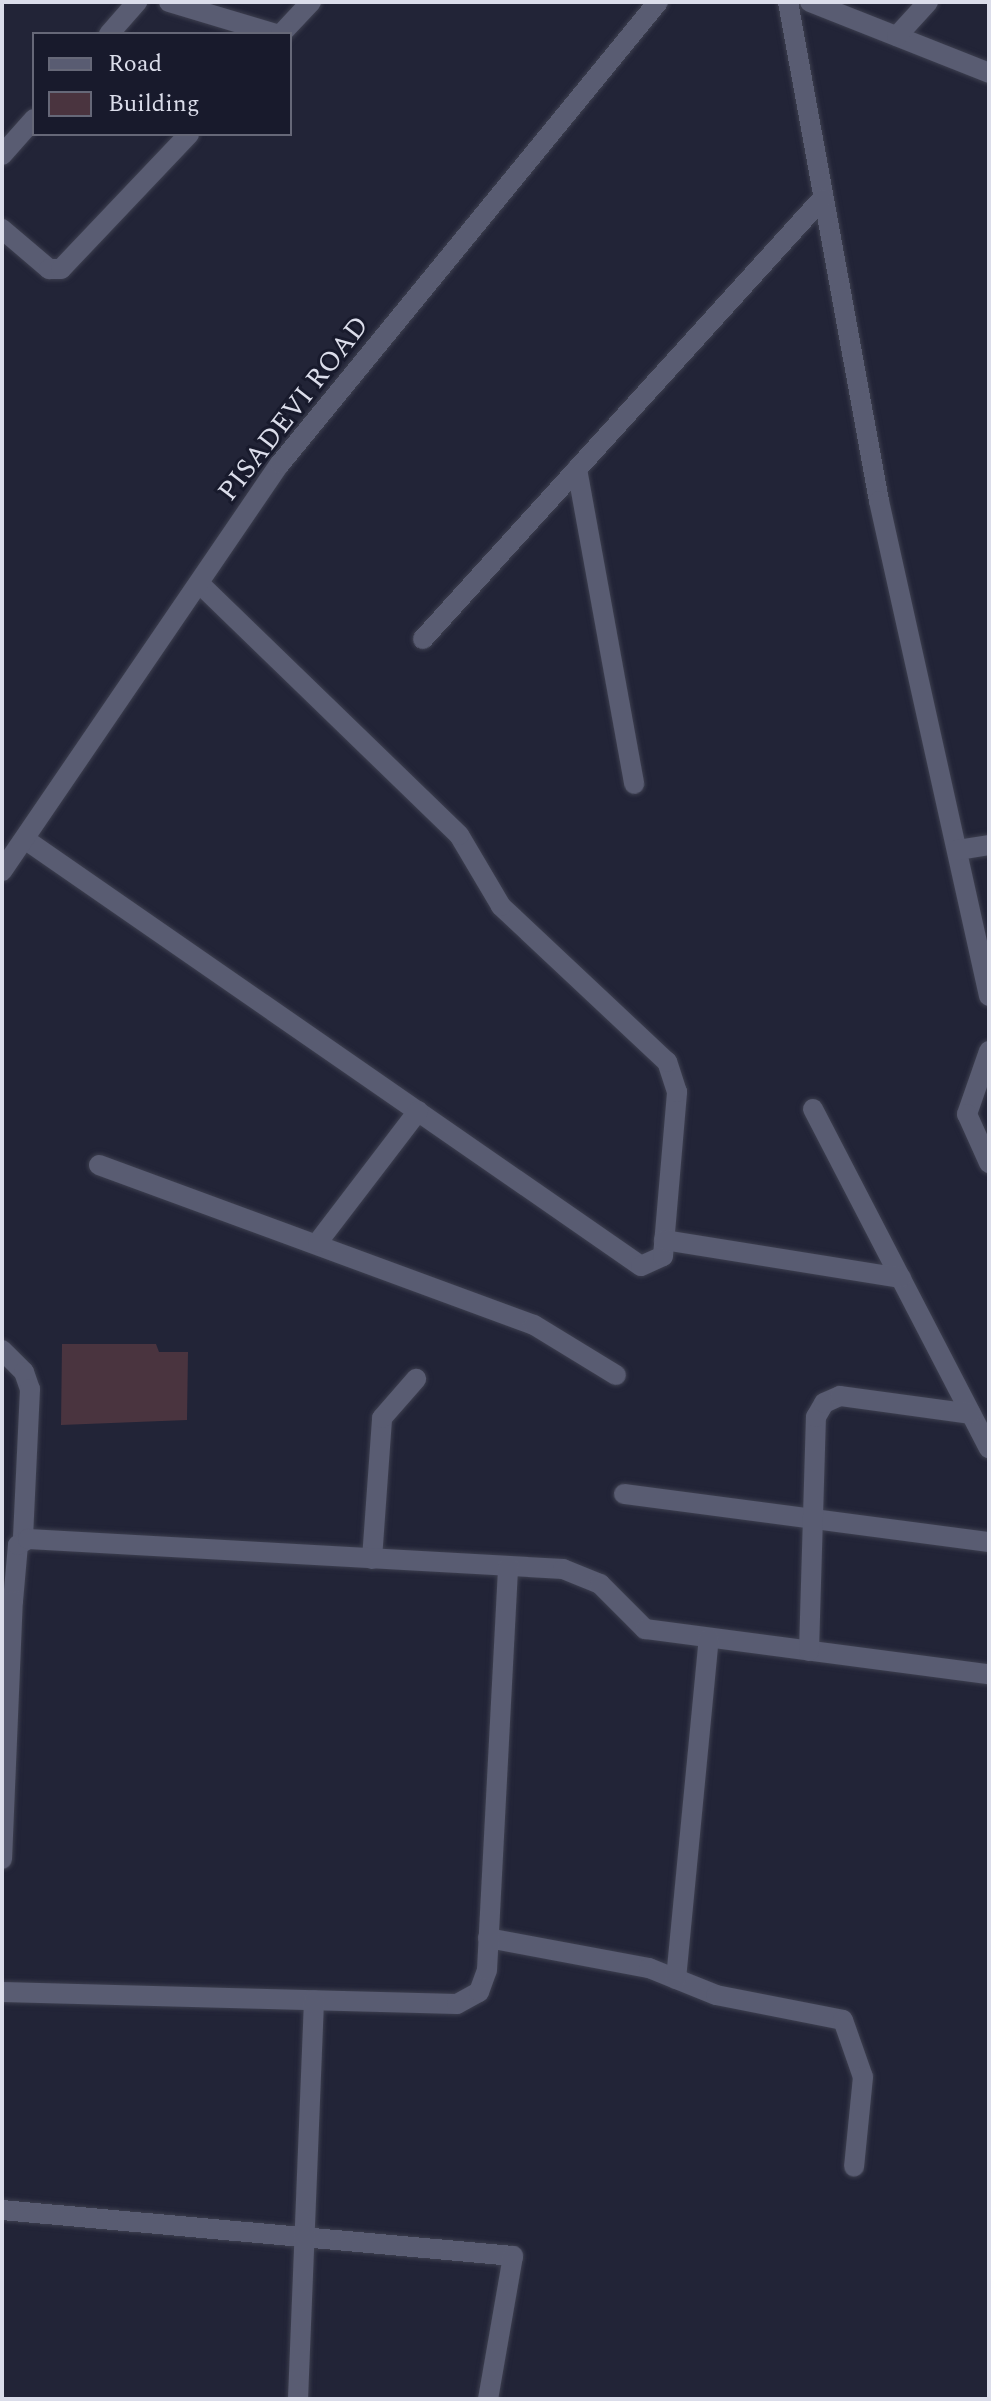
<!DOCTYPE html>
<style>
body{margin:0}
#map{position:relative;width:991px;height:2401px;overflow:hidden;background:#222437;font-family:Spectral,serif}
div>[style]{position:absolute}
.building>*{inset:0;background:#4a343f}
.roads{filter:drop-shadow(0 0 2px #3d3f4f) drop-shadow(0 0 2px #3d3f4f)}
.service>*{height:20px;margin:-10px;padding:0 10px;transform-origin:10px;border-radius:10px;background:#595c72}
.minor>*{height:20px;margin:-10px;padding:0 10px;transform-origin:10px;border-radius:10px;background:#595c72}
.tertiary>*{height:20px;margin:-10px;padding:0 10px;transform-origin:10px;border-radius:10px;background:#595c72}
span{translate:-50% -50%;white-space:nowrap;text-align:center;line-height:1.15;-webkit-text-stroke:6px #181a2c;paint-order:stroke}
.street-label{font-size:28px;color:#dbddea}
.frame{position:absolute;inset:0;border:4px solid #dbddea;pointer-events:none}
.legend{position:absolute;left:32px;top:32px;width:260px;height:104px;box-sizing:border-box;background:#181a2c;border:2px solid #666878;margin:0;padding:10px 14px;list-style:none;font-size:24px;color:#dbddea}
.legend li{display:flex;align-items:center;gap:16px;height:40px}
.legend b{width:40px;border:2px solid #666878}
</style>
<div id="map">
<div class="building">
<div style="clip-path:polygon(62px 1344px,156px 1344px,159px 1352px,188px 1352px,187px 1420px,61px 1425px)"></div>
</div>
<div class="roads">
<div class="service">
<div style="left:372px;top:1559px;width:141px;rotate:-85.9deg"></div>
<div style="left:382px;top:1418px;width:52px;rotate:-48.9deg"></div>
</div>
<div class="minor">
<div style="left:169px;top:2px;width:112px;rotate:16.7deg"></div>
<div style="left:788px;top:2px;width:507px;rotate:79.66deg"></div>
<div style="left:879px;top:501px;width:507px;rotate:77.47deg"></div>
<div style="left:810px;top:2px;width:193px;rotate:21.6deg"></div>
<div style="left:109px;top:34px;width:43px;rotate:-48.8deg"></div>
<div style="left:281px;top:34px;width:44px;rotate:-46.8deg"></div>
<div style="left:897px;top:36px;width:46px;rotate:-47.6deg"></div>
<div style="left:2px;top:155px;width:48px;rotate:-48.4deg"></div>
<div style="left:2px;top:229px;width:62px;rotate:40.4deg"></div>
<div style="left:49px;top:269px;width:12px"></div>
<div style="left:61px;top:269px;width:186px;rotate:-46.5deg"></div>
<div style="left:577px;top:469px;width:320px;rotate:79.7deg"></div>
<div style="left:423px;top:639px;width:594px;rotate:-47.8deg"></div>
<div style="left:26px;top:840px;width:748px;rotate:34.71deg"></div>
<div style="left:641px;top:1266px;width:24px;rotate:-24deg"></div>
<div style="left:663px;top:1256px;width:165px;rotate:-85.1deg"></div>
<div style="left:677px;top:1092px;width:32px;rotate:-108deg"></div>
<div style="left:667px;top:1062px;width:228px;rotate:-136.8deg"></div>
<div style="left:501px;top:906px;width:82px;rotate:-120.6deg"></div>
<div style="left:459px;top:835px;width:362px;rotate:-135.9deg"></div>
<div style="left:958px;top:850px;width:31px;rotate:-9deg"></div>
<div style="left:989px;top:1051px;width:67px;rotate:109.2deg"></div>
<div style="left:967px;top:1114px;width:54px;rotate:65.8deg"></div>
<div style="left:813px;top:1109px;width:382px;rotate:62.6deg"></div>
<div style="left:99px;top:1165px;width:463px;rotate:20.2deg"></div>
<div style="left:534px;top:1325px;width:96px;rotate:31.4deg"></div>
<div style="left:664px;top:1240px;width:240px;rotate:9.1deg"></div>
<div style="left:318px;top:1242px;width:165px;rotate:-52.6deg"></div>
<div style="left:2px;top:1350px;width:31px;rotate:45deg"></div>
<div style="left:24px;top:1372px;width:18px;rotate:71deg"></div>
<div style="left:30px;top:1389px;width:151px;rotate:92.7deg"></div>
<div style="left:624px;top:1494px;width:368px;rotate:7.5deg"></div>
<div style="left:2px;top:1600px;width:11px;rotate:5deg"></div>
<div style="left:13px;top:1601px;width:56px;rotate:-84.9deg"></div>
<div style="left:18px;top:1545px;width:12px;rotate:-31deg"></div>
<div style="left:28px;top:1539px;width:536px;rotate:3.21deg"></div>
<div style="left:563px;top:1569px;width:40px;rotate:22deg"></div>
<div style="left:600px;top:1584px;width:64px;rotate:45deg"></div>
<div style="left:645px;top:1629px;width:347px;rotate:7.5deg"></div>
<div style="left:809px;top:1651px;width:234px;rotate:-88.3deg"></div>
<div style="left:816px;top:1417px;width:16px;rotate:-60deg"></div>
<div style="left:824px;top:1403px;width:17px;rotate:-24deg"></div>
<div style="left:840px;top:1396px;width:132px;rotate:7.8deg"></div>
<div style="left:2px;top:1859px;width:258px;rotate:-87.6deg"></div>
<div style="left:488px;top:1938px;width:164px;rotate:10.6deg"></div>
<div style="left:649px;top:1968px;width:72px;rotate:21.9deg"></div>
<div style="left:716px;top:1995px;width:129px;rotate:11.1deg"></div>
<div style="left:843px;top:2020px;width:60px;rotate:70.7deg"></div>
<div style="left:863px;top:2077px;width:90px;rotate:95.7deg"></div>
<div style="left:676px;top:1979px;width:342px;rotate:-84.5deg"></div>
<div style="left:2px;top:1992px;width:455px;rotate:1.5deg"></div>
<div style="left:457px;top:2004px;width:25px;rotate:-29deg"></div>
<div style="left:479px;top:1992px;width:23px;rotate:-70deg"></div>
<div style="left:487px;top:1970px;width:404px;rotate:-87deg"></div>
<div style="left:2px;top:2210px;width:513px;rotate:5.14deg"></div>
<div style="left:513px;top:2256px;width:145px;rotate:99.9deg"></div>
<div style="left:298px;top:2399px;width:399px;rotate:-87.7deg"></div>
</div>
<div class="tertiary">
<div style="left:2px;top:871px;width:493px;rotate:-55.7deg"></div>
<div style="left:280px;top:464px;width:597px;rotate:-50.71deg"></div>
</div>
</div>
<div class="street-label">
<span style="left:294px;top:409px;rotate:-52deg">PISADEVI ROAD</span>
</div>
<div class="frame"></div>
<ul class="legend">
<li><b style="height:10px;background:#595c72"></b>Road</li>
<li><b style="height:22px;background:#4a343f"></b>Building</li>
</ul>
</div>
